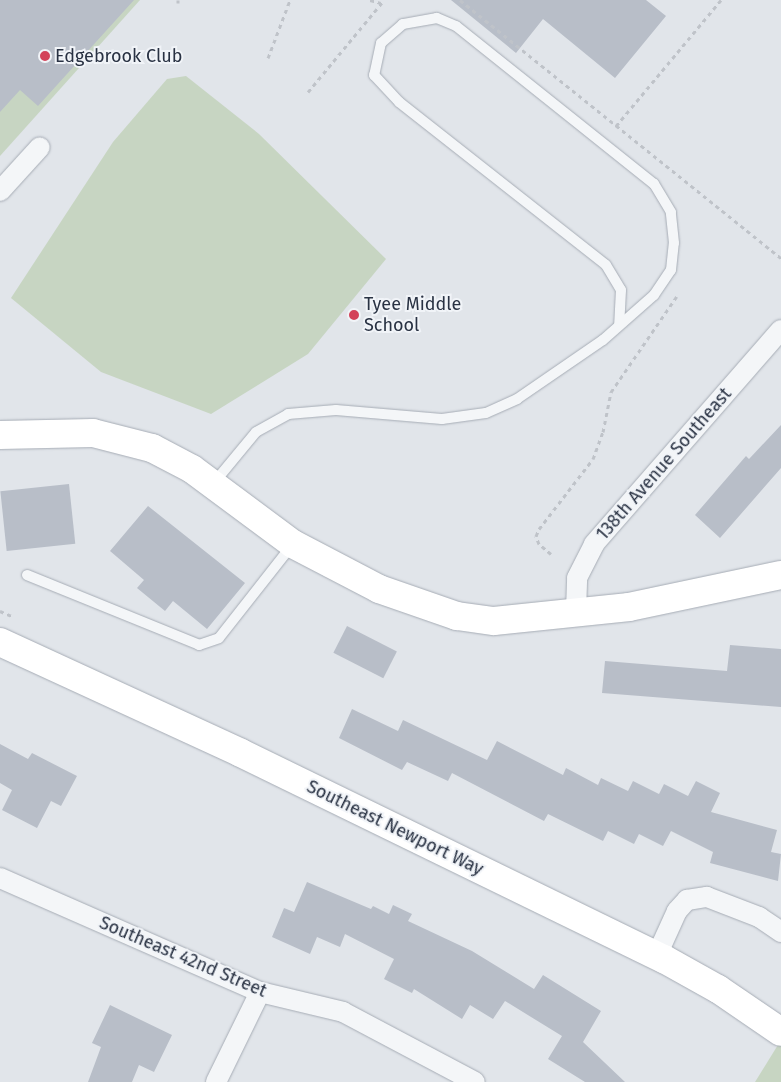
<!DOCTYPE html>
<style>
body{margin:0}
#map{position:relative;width:781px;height:1082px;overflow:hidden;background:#e1e5ea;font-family:"Fira Sans",sans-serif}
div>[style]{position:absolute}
.green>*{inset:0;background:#c7d5c2}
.building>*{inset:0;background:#b8bec8;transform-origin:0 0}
.path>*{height:3px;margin-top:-1.5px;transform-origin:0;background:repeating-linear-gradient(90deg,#bfc3c9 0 4px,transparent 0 8px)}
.roads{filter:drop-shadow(0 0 1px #a6acb5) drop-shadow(0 0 1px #a6acb5)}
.lane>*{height:10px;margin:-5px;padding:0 5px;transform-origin:5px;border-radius:5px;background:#f4f6f8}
.street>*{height:20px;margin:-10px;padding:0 10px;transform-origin:10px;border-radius:10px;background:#f4f6f8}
.secondary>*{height:28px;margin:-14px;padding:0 14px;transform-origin:14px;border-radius:14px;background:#fff}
.dots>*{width:14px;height:14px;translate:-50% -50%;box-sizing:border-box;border:2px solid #f1f4f8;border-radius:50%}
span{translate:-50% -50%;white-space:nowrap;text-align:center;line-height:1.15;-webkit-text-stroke:4px #f1f4f8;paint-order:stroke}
.poi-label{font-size:18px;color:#293243}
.left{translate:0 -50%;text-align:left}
.street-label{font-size:18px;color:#293243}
</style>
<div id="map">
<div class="green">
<div style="clip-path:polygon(0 0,140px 0,0 156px)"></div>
<div style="clip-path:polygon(186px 76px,259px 134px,386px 259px,308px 354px,211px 414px,101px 372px,11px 298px,113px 142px,167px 79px)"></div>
<div style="clip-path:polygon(781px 1040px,781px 1082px,755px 1082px)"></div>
</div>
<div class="building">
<div style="clip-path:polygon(0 0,134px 0,38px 106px,20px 90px,0 112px)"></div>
<div style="clip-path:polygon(451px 0,646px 0,666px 16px,615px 78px,543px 19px,516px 53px)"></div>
<div style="clip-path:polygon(781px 425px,781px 468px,720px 538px,695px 515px,746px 456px,749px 459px)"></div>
<div style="left:69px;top:484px;width:60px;height:69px;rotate:84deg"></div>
<div style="clip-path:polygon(148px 506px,245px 583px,207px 629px,173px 601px,165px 611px,137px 588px,144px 580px,110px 551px)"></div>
<div style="left:347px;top:626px;width:56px;height:30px;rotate:27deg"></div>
<div style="clip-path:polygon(730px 645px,781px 649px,781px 707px,602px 693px,605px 661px,727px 671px)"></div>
<div style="clip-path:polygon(352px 709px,398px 731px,403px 720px,487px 760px,497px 741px,563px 775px,566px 768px,598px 785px,601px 778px,628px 791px,633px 781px,659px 794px,664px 784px,688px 796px,696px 781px,720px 793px,711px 812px,777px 830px,771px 852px,781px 854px,778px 881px,710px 863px,713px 852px,671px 831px,663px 846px,639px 834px,634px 844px,608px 831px,603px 841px,548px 814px,544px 821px,452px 773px,448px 781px,407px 762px,402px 770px,339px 738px)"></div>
<div style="clip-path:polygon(0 744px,28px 759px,32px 753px,77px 776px,61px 806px,51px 801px,37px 828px,2px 810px,12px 790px,0 783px)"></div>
<div style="clip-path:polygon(307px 882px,371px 909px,373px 906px,389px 914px,393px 905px,412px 914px,408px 921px,472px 951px,534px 989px,543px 975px,601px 1011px,583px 1042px,625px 1082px,585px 1082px,548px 1059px,562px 1036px,505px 1001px,493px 1019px,470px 1005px,462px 1019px,414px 989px,412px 993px,384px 979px,394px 959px,345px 934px,340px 947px,317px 937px,310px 954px,272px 937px,284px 908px,294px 912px)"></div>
<div style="clip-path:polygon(110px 1005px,172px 1035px,154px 1072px,139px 1065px,132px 1082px,88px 1082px,101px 1047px,92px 1043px)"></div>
</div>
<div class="path">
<div style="left:178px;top:0;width:3px;rotate:90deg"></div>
<div style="left:370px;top:0;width:11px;rotate:15deg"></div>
<div style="left:460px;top:0;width:412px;rotate:38.8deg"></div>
<div style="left:268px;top:58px;width:62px;rotate:-69.2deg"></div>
<div style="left:308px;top:92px;width:119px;rotate:-50.4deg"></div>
<div style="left:616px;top:126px;width:164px;rotate:-50.2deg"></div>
<div style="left:551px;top:554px;width:16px;rotate:-140deg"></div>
<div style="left:539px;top:544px;width:9px;rotate:-111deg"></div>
<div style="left:536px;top:536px;width:8px;rotate:-67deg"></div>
<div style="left:539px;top:529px;width:88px;rotate:-52.4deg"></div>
<div style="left:593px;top:459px;width:29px;rotate:-70deg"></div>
<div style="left:603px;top:432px;width:41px;rotate:-78.7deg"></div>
<div style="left:611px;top:392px;width:116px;rotate:-55.5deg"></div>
<div style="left:0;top:611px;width:13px;rotate:23deg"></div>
</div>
<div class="roads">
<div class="lane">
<div style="left:213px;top:484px;width:67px;rotate:-50.4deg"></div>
<div style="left:256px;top:432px;width:37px;rotate:-29deg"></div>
<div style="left:288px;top:414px;width:48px;rotate:-4.8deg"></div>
<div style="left:336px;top:410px;width:106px;rotate:4.9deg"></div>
<div style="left:442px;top:419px;width:44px;rotate:-7.8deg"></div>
<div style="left:486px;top:413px;width:34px;rotate:-24deg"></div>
<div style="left:517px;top:399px;width:104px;rotate:-34.5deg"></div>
<div style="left:603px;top:340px;width:68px;rotate:-41.4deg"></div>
<div style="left:654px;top:295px;width:30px;rotate:-56deg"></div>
<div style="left:671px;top:270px;width:27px;rotate:-84deg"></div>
<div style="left:674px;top:243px;width:31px;rotate:-96deg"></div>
<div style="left:671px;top:212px;width:33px;rotate:-121deg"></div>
<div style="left:654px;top:184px;width:253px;rotate:-141.4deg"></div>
<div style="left:456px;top:26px;width:21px;rotate:-157deg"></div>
<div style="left:437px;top:18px;width:35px;rotate:170deg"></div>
<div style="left:403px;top:24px;width:29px;rotate:139deg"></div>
<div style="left:381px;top:43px;width:33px;rotate:102deg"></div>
<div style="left:374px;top:75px;width:37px;rotate:47deg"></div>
<div style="left:399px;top:102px;width:263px;rotate:38.2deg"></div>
<div style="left:606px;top:265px;width:29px;rotate:59deg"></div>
<div style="left:621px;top:290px;width:35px;rotate:93deg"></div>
<div style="left:27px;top:575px;width:186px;rotate:22.1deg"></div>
<div style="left:199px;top:645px;width:21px;rotate:-19deg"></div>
<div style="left:219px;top:638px;width:120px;rotate:-51.8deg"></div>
</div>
<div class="street">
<div style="left:0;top:191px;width:59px;rotate:-47.7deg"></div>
<div style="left:576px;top:611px;width:33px;rotate:-88deg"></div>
<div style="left:577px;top:578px;width:38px;rotate:-63deg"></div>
<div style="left:594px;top:544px;width:284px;rotate:-48.9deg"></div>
<div style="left:0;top:878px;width:284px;rotate:23.7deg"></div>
<div style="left:260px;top:992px;width:85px;rotate:13.5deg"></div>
<div style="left:343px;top:1012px;width:149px;rotate:27.9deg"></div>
<div style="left:657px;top:955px;width:48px;rotate:-65.6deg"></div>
<div style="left:677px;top:911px;width:15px;rotate:-48deg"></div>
<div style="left:687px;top:900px;width:20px;rotate:-9deg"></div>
<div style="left:707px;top:897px;width:56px;rotate:21deg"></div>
<div style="left:759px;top:917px;width:27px;rotate:34deg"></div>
<div style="left:216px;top:1082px;width:100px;rotate:-63.9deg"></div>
</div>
<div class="secondary">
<div style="left:0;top:435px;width:93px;rotate:-1.2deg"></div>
<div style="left:93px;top:433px;width:61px;rotate:14.3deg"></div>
<div style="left:152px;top:448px;width:45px;rotate:27.7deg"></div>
<div style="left:192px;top:469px;width:126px;rotate:36.6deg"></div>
<div style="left:293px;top:544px;width:97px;rotate:27.6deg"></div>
<div style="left:379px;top:589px;width:83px;rotate:19.1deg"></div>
<div style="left:457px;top:616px;width:37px;rotate:8deg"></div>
<div style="left:494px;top:621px;width:136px;rotate:-5.9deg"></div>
<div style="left:629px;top:607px;width:155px;rotate:-11.9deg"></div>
<div style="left:0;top:642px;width:265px;rotate:24.7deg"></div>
<div style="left:241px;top:753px;width:470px;rotate:26deg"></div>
<div style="left:664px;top:959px;width:62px;rotate:29.1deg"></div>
<div style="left:718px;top:989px;width:76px;rotate:34.3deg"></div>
</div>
</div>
<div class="dots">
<div style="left:45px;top:56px;background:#d34259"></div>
<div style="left:354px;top:315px;background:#d34259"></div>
</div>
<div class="poi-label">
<span class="left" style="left:55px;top:56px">Edgebrook Club</span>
<span class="left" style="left:364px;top:315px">Tyee Middle<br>School</span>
</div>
<div class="street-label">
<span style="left:664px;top:464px;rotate:-49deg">138th Avenue Southeast</span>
<span style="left:395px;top:828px;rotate:26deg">Southeast Newport Way</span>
<span style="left:183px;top:957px;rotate:23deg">Southeast 42nd Street</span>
</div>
</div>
